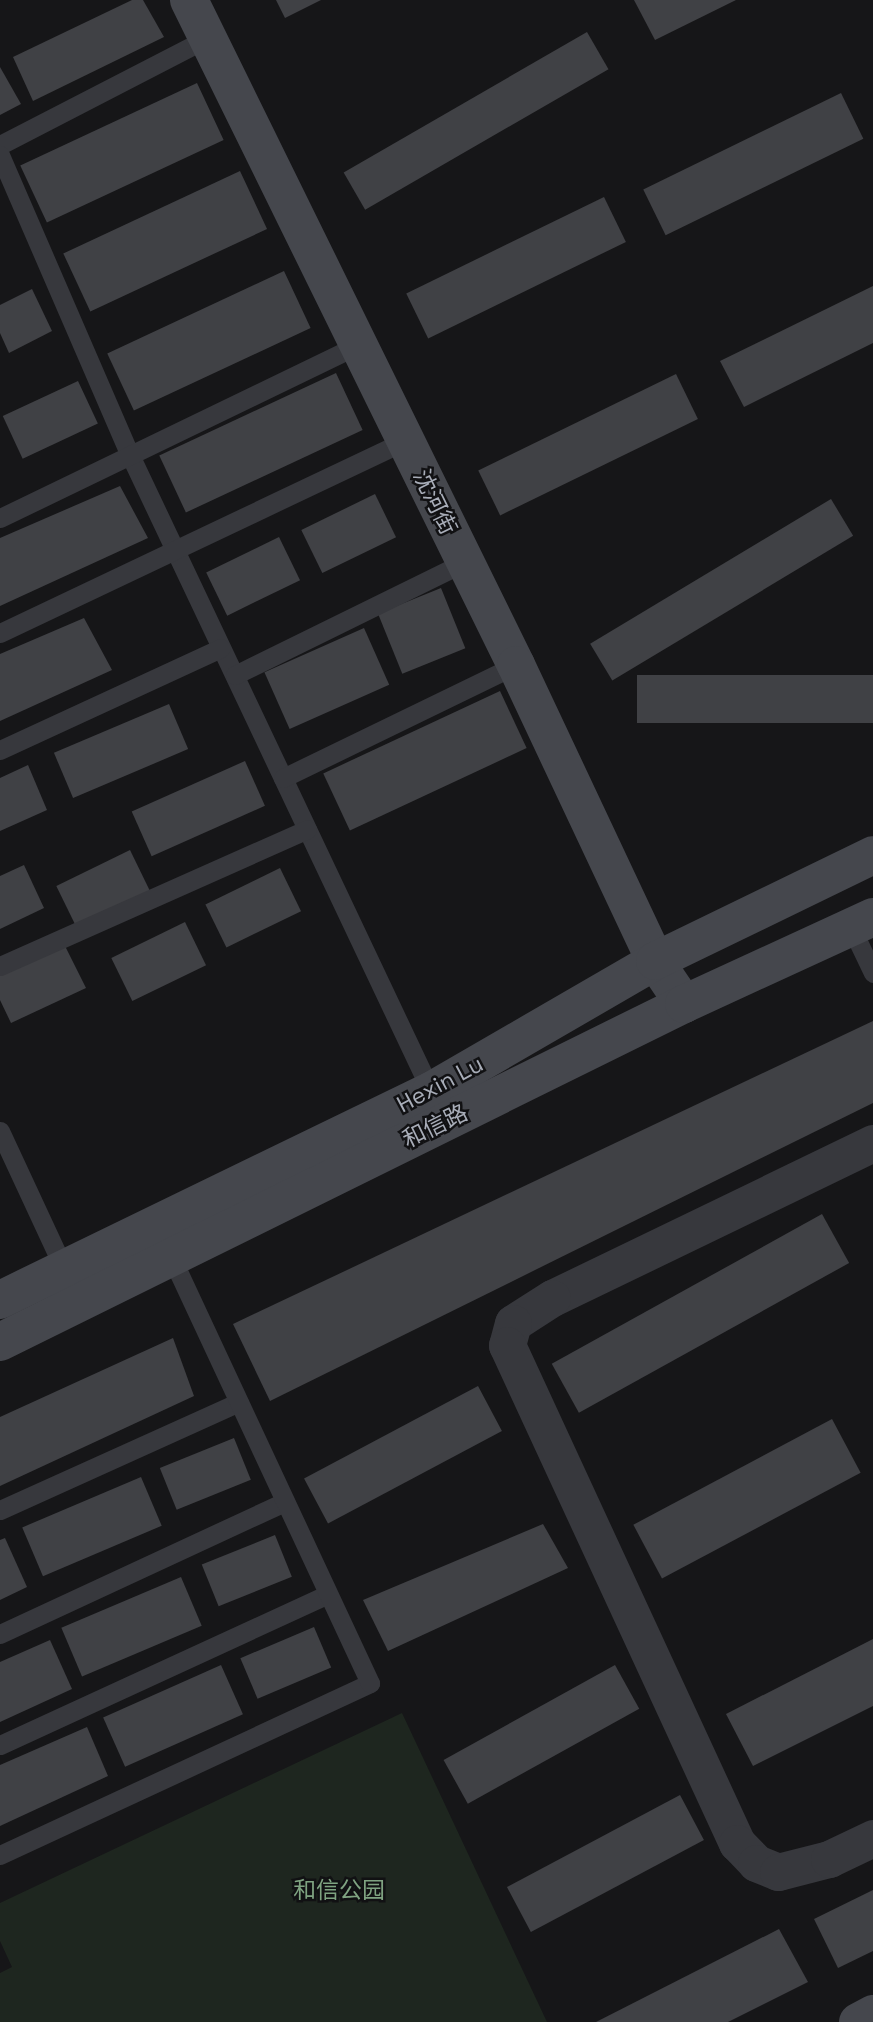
<!DOCTYPE html>
<meta charset="utf-8">
<style>
body{margin:0}
#map{position:relative;width:873px;height:2022px;overflow:hidden;background:#161618;font-family:"Space Grotesk","Noto Sans SC",sans-serif}
div>[style]{position:absolute}
.green>*{inset:0;background:#1e261f}
.building>*{inset:0;background:#404145;transform-origin:0 0}
.lane>*{height:19px;margin:-9.5px;padding:0 9.5px;transform-origin:9.5px;border-radius:9.5px;background:#37383d}
.street>*{height:37px;margin:-18.5px;padding:0 18.5px;transform-origin:18.5px;border-radius:18.5px;background:#37383d}
.secondary>*{height:38px;margin:-19px;padding:0 19px;transform-origin:19px;border-radius:19px;background:#45474d}
span{translate:-50% -50%;white-space:nowrap;text-align:center;line-height:1.15;-webkit-text-stroke:5px #111113;paint-order:stroke}
.street-label{font-size:23px;color:#a8adb8}
.park-label{font-size:23px;color:#7fa381}
</style>
<div id="map">
<div class="green">
<div style="clip-path:polygon(402px 1713px,547px 2022px,0 2022px,0 1973px,12px 1967px,0 1941px,0 1903px)"></div>
</div>
<div class="building">
<div style="clip-path:polygon(132px 0,143px 0,164px 37px,33px 101px,13px 57px)"></div>
<div style="clip-path:polygon(276px 0,321px 0,285px 18px)"></div>
<div style="clip-path:polygon(634px 0,736px 0,655px 40px)"></div>
<div style="left:587px;top:32px;width:43px;height:281px;rotate:60deg"></div>
<div style="clip-path:polygon(0 67px,21px 104px,0 115px)"></div>
<div style="left:197px;top:83px;width:63px;height:195px;rotate:65deg"></div>
<div style="left:841px;top:93px;width:51px;height:220px;rotate:64deg"></div>
<div style="left:240px;top:171px;width:64px;height:195px;rotate:65deg"></div>
<div style="left:604px;top:197px;width:50px;height:220px;rotate:64deg"></div>
<div style="left:284px;top:271px;width:63px;height:195px;rotate:65deg"></div>
<div style="clip-path:polygon(873px 286px,873px 343px,744px 407px,720px 361px)"></div>
<div style="clip-path:polygon(32px 289px,52px 331px,9px 353px,0 333px,0 305px)"></div>
<div style="left:336px;top:373px;width:63px;height:195px;rotate:65deg"></div>
<div style="left:676px;top:374px;width:50px;height:220px;rotate:64deg"></div>
<div style="left:78px;top:381px;width:47px;height:83px;rotate:65deg"></div>
<div style="clip-path:polygon(120px 486px,148px 538px,0 606px,0 538px)"></div>
<div style="left:375px;top:494px;width:48px;height:82px;rotate:64deg"></div>
<div style="left:831px;top:499px;width:43px;height:281px;rotate:59deg"></div>
<div style="left:279px;top:537px;width:48px;height:81px;rotate:64deg"></div>
<div style="left:441px;top:588px;width:65px;height:68px;rotate:68deg"></div>
<div style="clip-path:polygon(84px 618px,112px 670px,0 721px,0 654px)"></div>
<div style="left:364px;top:628px;width:62px;height:109px;rotate:66deg"></div>
<div style="left:873px;top:675px;width:48px;height:236px;rotate:90deg"></div>
<div style="left:500px;top:691px;width:63px;height:195px;rotate:65deg"></div>
<div style="left:169px;top:704px;width:49px;height:125px;rotate:67deg"></div>
<div style="left:245px;top:761px;width:49px;height:124px;rotate:66deg"></div>
<div style="clip-path:polygon(28px 765px,47px 810px,0 831px,0 778px)"></div>
<div style="left:130px;top:850px;width:48px;height:82px;rotate:64deg"></div>
<div style="clip-path:polygon(24px 865px,44px 908px,0 929px,0 876px)"></div>
<div style="left:280px;top:868px;width:48px;height:83px;rotate:64deg"></div>
<div style="left:185px;top:922px;width:48px;height:82px;rotate:64deg"></div>
<div style="clip-path:polygon(65px 946px,86px 988px,11px 1023px,0 1000px,0 976px)"></div>
<div style="clip-path:polygon(873px 1021px,873px 1103px,270px 1401px,233px 1324px)"></div>
<div style="left:822px;top:1214px;width:56px;height:309px;rotate:61deg"></div>
<div style="clip-path:polygon(173px 1338px,194px 1396px,0 1486px,0 1417px)"></div>
<div style="left:478px;top:1386px;width:51px;height:197px;rotate:62deg"></div>
<div style="left:832px;top:1419px;width:61px;height:225px;rotate:62deg"></div>
<div style="left:234px;top:1438px;width:45px;height:80px;rotate:68deg"></div>
<div style="left:141px;top:1477px;width:53px;height:129px;rotate:67deg"></div>
<div style="clip-path:polygon(543px 1524px,568px 1568px,388px 1651px,363px 1600px)"></div>
<div style="left:275px;top:1535px;width:45px;height:79px;rotate:68deg"></div>
<div style="clip-path:polygon(5px 1538px,27px 1587px,0 1600px,0 1540px)"></div>
<div style="left:181px;top:1577px;width:53px;height:130px;rotate:67deg"></div>
<div style="left:314px;top:1627px;width:44px;height:80px;rotate:67deg"></div>
<div style="clip-path:polygon(873px 1639px,873px 1706px,753px 1766px,726px 1714px)"></div>
<div style="clip-path:polygon(50px 1640px,72px 1689px,0 1722px,0 1662px)"></div>
<div style="left:221px;top:1665px;width:54px;height:129px;rotate:66deg"></div>
<div style="left:615px;top:1665px;width:50px;height:196px;rotate:61deg"></div>
<div style="clip-path:polygon(87px 1727px,108px 1776px,0 1826px,0 1765px)"></div>
<div style="left:680px;top:1795px;width:51px;height:196px;rotate:62deg"></div>
<div style="clip-path:polygon(873px 1890px,873px 1951px,838px 1968px,814px 1919px)"></div>
<div style="clip-path:polygon(779px 1929px,808px 1982px,728px 2022px,596px 2022px)"></div>
</div>
<div class="lane">
<div style="left:0;top:145px;width:233px;rotate:-27.3deg"></div>
<div style="left:0;top:155px;width:327px;rotate:66.6deg"></div>
<div style="left:130px;top:455px;width:704px;rotate:64.67deg"></div>
<div style="left:0;top:518px;width:398px;rotate:-25.8deg"></div>
<div style="left:0;top:633px;width:448px;rotate:-25.4deg"></div>
<div style="left:235px;top:675px;width:256px;rotate:-26.2deg"></div>
<div style="left:0;top:750px;width:243px;rotate:-24.8deg"></div>
<div style="left:283px;top:778px;width:259px;rotate:-25.9deg"></div>
<div style="left:851px;top:927px;width:51px;rotate:64.4deg"></div>
<div style="left:0;top:966px;width:336px;rotate:-24deg"></div>
<div style="left:0;top:1131px;width:152px;rotate:65.1deg"></div>
<div style="left:0;top:1510px;width:262px;rotate:-24.3deg"></div>
<div style="left:0;top:1634px;width:314px;rotate:-24.9deg"></div>
<div style="left:0;top:1745px;width:361px;rotate:-24.7deg"></div>
<div style="left:0;top:1855px;width:408px;rotate:-24.9deg"></div>
<div style="left:370px;top:1683px;width:470px;rotate:-115deg"></div>
</div>
<div class="street">
<div style="left:873px;top:1143px;width:356px;rotate:154.2deg"></div>
<div style="left:552px;top:1298px;width:46px;rotate:147.3deg"></div>
<div style="left:513px;top:1323px;width:23px;rotate:105deg"></div>
<div style="left:507px;top:1345px;width:549px;rotate:65.21deg"></div>
<div style="left:737px;top:1843px;width:28px;rotate:46deg"></div>
<div style="left:756px;top:1863px;width:24px;rotate:22deg"></div>
<div style="left:778px;top:1872px;width:53px;rotate:-14.3deg"></div>
<div style="left:829px;top:1859px;width:49px;rotate:-25.5deg"></div>
</div>
<div class="secondary">
<div style="left:189px;top:0;width:741px;rotate:63.82deg"></div>
<div style="left:516px;top:665px;width:327px;rotate:64.8deg"></div>
<div style="left:655px;top:961px;width:52px;rotate:56deg"></div>
<div style="left:0;top:1300px;width:479px;rotate:-25.9deg"></div>
<div style="left:431px;top:1091px;width:259px;rotate:-30.1deg"></div>
<div style="left:655px;top:961px;width:242px;rotate:-25.9deg"></div>
<div style="left:0;top:1342px;width:763px;rotate:-26.3deg"></div>
<div style="left:684px;top:1004px;width:208px;rotate:-24.7deg"></div>
<div style="left:858px;top:2022px;width:17px;rotate:-28deg"></div>
</div>
<div class="street-label">
<span style="left:435px;top:502px;rotate:64deg">沈河街</span>
<span style="left:440px;top:1084px;rotate:-28deg">Hexin Lu</span>
<span style="left:435px;top:1126px;rotate:-26deg">和信路</span>
</div>
<div class="park-label">
<span style="left:339px;top:1890px">和信公园</span>
</div>
</div>
